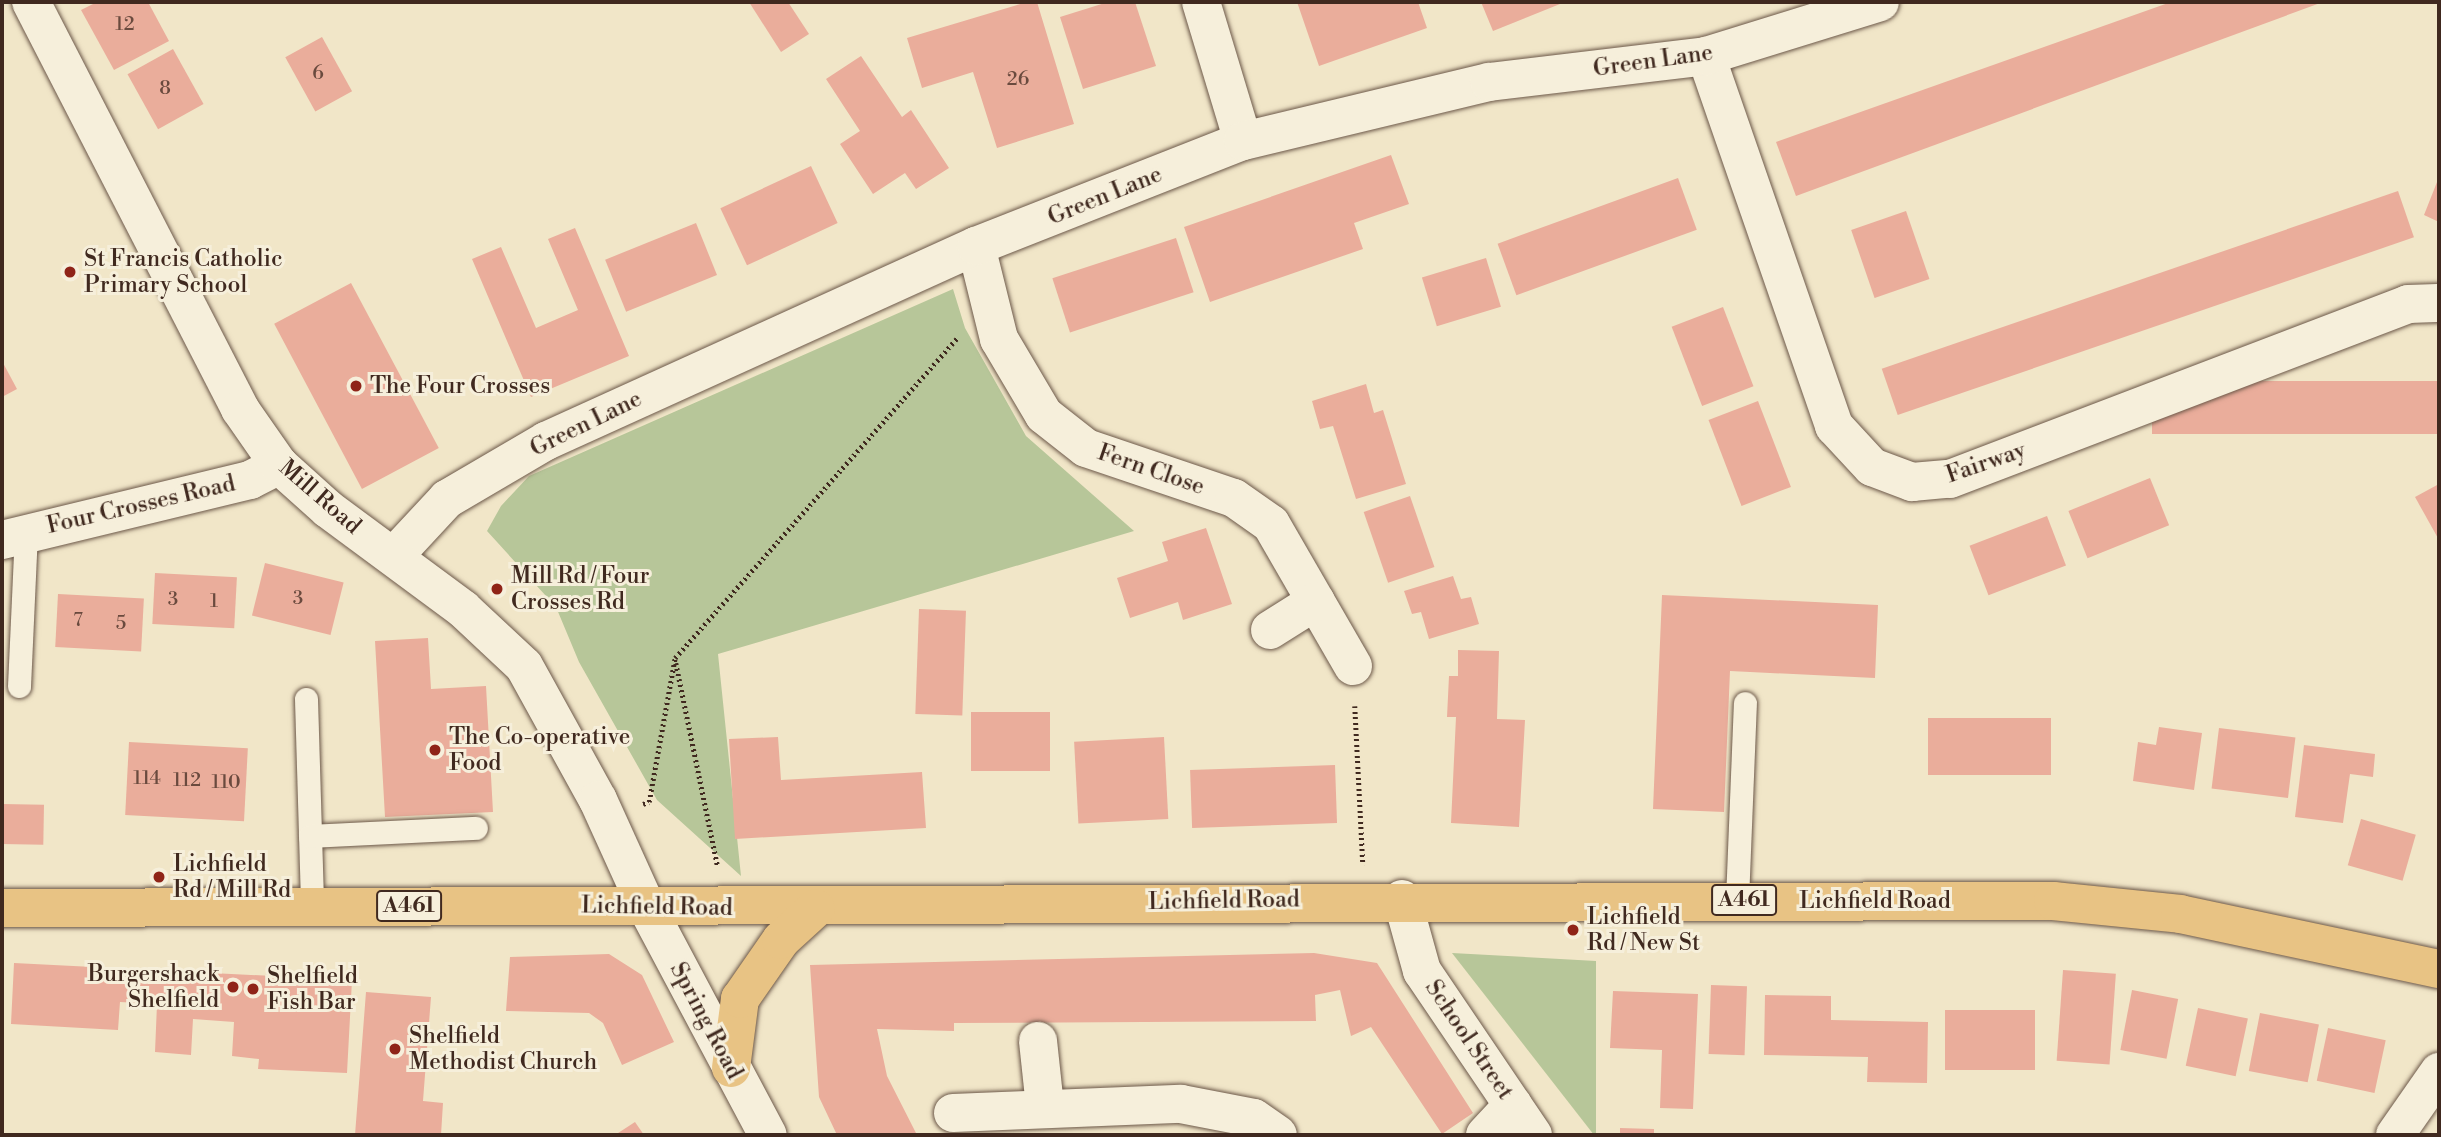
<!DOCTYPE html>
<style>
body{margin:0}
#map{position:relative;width:2441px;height:1137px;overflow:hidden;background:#f1e6c8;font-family:"Libre Bodoni",serif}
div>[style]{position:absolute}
.green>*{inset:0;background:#b7c699}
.building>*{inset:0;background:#eaad9b;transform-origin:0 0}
.path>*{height:4.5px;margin-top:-2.25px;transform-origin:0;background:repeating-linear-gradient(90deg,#40291f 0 2px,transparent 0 5.5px)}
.roads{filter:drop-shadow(0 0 2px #6c5849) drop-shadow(0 0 2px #6c5849)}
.service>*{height:23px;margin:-11.5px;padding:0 11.5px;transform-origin:11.5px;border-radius:11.5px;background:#f6efdb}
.minor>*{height:38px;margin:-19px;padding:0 19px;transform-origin:19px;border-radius:19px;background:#f6efdb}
.tertiary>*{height:38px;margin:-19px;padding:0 19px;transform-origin:19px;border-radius:19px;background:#f6efdb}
.trunk>*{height:38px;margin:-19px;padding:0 19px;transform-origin:19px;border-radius:19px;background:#e8c384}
.dots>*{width:19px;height:19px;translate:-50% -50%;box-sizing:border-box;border:4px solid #f6efdb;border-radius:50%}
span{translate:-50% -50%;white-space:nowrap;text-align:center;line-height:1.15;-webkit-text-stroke:6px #f6efdb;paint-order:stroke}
.number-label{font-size:19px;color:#6a4a3e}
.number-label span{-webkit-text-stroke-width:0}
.shield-label span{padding:2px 5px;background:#f6efdb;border:2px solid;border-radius:5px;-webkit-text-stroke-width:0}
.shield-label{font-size:21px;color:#40291f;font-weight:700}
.street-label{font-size:23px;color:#40291f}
.poi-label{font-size:23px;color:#40291f}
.left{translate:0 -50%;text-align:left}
.right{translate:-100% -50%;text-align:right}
.frame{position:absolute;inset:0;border:4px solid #40291f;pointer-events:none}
</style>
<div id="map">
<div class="green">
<div style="clip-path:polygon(953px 289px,965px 328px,1026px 436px,1134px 531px,718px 654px,741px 876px,657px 800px,579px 662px,556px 607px,487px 531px,501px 506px,529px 476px)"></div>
<div style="clip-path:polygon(1452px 953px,1596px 961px,1596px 1135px,1594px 1135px)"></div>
</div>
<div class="building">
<div style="clip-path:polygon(97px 2px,148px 2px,169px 41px,114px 70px,81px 10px)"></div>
<div style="clip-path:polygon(749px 2px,788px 2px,809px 34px,781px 52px)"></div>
<div style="clip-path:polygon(1027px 2px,1037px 2px,1074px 124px,997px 148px,973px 72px,922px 88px,907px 38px)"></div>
<div style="clip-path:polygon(1108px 2px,1135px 2px,1156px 66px,1083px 89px,1060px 17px)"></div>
<div style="clip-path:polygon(1297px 2px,1418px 2px,1427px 28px,1319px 66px)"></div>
<div style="clip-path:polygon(1481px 2px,1565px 2px,1493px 31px)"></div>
<div style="clip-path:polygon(2171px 2px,2323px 2px,1796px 196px,1776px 142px)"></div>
<div style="left:322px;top:37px;width:62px;height:42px;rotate:61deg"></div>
<div style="left:173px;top:49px;width:63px;height:52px;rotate:61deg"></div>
<div style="clip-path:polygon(861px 56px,902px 117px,911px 110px,949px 168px,916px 189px,905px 173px,873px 194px,840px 144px,860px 131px,826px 79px)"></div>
<div style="clip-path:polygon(1391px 155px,1409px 204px,1354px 223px,1363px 249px,1210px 302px,1184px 227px)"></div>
<div style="left:811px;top:166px;width:63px;height:100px;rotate:65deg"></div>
<div style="clip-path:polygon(2439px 177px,2439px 222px,2424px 215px)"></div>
<div style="left:1678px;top:178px;width:55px;height:192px;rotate:70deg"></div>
<div style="left:2398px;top:191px;width:49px;height:546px;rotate:71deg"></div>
<div style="left:1906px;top:211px;width:72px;height:58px;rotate:71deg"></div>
<div style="left:696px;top:223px;width:56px;height:98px;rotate:68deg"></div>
<div style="clip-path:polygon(575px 228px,629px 356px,531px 397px,472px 259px,501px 247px,536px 328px,578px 310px,548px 239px)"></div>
<div style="left:1176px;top:238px;width:57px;height:130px;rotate:72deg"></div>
<div style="left:1486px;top:258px;width:51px;height:67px;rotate:73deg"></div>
<div style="left:351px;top:283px;width:187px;height:87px;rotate:62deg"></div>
<div style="left:1723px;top:307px;width:85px;height:55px;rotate:69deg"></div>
<div style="clip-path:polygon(2px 361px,17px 389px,2px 397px)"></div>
<div style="left:2439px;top:381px;width:53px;height:287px;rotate:90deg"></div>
<div style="clip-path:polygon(1366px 384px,1374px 413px,1383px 410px,1406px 484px,1356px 499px,1333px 426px,1320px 429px,1312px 401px)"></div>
<div style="left:1758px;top:401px;width:92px;height:53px;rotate:69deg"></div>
<div style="left:2150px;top:478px;width:51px;height:88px;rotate:68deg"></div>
<div style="clip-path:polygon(2439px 484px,2439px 540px,2415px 497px)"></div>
<div style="left:1410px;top:496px;width:75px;height:49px;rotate:71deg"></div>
<div style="left:2047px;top:516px;width:53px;height:83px;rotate:69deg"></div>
<div style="clip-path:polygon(1206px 528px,1232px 604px,1183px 620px,1178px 602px,1130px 618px,1117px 578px,1168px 561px,1162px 542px)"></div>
<div style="left:265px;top:563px;width:81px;height:54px;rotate:14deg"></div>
<div style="left:155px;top:573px;width:82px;height:51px;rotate:3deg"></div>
<div style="clip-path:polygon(1453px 576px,1461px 599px,1471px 597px,1479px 624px,1429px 639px,1421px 612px,1412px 614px,1404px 591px)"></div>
<div style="left:58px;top:594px;width:86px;height:53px;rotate:3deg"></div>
<div style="clip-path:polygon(1662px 595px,1878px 605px,1875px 678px,1730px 671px,1724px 812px,1653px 809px)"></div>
<div style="left:919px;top:609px;width:47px;height:105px;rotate:2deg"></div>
<div style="clip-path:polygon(428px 638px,431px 689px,486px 686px,493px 812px,385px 817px,375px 641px)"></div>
<div style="clip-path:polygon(1458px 650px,1499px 651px,1497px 719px,1525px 720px,1519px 827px,1451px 823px,1456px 717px,1447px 717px,1449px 676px,1458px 676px)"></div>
<div style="left:971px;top:712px;width:79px;height:59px"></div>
<div style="left:2051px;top:718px;width:57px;height:123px;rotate:90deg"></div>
<div style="clip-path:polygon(2159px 727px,2202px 733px,2194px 790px,2133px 781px,2138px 742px,2156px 745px)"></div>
<div style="left:2219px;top:728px;width:77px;height:61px;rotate:7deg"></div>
<div style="clip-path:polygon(778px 737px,781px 780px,922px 772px,926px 828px,735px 839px,729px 739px)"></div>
<div style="left:1164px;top:737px;width:82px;height:90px;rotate:87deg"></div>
<div style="left:129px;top:742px;width:119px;height:73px;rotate:3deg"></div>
<div style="clip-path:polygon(2304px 745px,2375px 754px,2373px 777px,2350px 774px,2343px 823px,2295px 817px)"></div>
<div style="left:1335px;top:765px;width:58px;height:145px;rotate:88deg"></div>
<div style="left:2px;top:804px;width:42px;height:40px;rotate:1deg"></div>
<div style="left:2361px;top:819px;width:57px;height:48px;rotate:16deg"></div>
<div style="clip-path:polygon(1314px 953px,1377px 963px,1473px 1113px,1442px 1134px,1371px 1027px,1351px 1036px,1340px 990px,1315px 995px,1316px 1021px,954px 1023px,954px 1031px,877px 1029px,887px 1076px,917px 1135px,837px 1135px,819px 1097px,810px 965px)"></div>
<div style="clip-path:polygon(609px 954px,642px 975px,674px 1042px,622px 1065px,603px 1023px,589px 1013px,506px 1011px,510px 957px)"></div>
<div style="clip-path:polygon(14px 963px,352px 980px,347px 1073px,258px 1069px,259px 1059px,232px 1056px,234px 1022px,193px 1019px,191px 1055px,155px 1052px,157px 1004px,120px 1002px,118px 1030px,11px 1024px)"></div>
<div style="left:2063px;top:970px;width:53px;height:91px;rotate:4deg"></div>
<div style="left:1711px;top:985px;width:36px;height:69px;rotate:2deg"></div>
<div style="left:2132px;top:990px;width:47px;height:61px;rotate:11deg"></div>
<div style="clip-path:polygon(1613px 991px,1698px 994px,1693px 1109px,1660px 1108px,1662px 1050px,1610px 1048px)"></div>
<div style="clip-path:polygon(366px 992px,431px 997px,423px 1101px,443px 1103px,441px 1135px,355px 1135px)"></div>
<div style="clip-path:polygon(1765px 995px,1831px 996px,1831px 1020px,1928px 1022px,1927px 1083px,1867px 1082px,1868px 1057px,1764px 1055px)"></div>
<div style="left:2198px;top:1008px;width:51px;height:59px;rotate:12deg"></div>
<div style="left:2035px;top:1010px;width:60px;height:90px;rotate:90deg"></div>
<div style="left:2260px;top:1013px;width:60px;height:59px;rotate:11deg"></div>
<div style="left:2328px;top:1028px;width:59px;height:54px;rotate:12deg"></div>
<div style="clip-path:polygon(635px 1122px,644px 1135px,615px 1135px)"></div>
<div style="clip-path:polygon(1620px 1128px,1654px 1129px,1654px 1135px,1620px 1135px)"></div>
</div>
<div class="path">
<div style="left:676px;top:663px;width:208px;rotate:78.4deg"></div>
<div style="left:1355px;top:706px;width:159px;rotate:87.1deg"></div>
<div style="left:643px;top:804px;width:6px;rotate:-18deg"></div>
<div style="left:649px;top:802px;width:146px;rotate:-79.8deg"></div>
<div style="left:675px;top:658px;width:427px;rotate:-48.6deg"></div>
</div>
<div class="roads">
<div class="service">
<div style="left:19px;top:686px;width:153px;rotate:-87.4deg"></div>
<div style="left:306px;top:699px;width:208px;rotate:88.3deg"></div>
<div style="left:310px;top:836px;width:166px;rotate:-2.8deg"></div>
<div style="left:1737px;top:900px;width:197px;rotate:-87.7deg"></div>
</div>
<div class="minor">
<div style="left:1201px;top:2px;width:145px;rotate:73.2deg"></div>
<div style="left:1706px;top:56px;width:392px;rotate:70.9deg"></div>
<div style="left:1834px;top:426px;width:56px;rotate:47.2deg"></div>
<div style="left:1872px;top:467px;width:43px;rotate:20.6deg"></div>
<div style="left:1912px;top:482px;width:38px;rotate:-5deg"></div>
<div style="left:1950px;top:479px;width:490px;rotate:-20.9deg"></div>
<div style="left:2408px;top:304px;width:31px;rotate:-2deg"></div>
<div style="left:976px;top:246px;width:96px;rotate:76.1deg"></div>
<div style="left:999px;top:339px;width:88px;rotate:59.4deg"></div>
<div style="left:1044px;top:415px;width:53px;rotate:38.2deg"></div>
<div style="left:1086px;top:448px;width:156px;rotate:18.7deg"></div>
<div style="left:1234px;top:498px;width:45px;rotate:35.1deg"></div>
<div style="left:1271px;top:524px;width:164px;rotate:60deg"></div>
<div style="left:2px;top:540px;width:255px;rotate:-13.6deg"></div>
<div style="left:250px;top:480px;width:33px;rotate:-27deg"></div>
<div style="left:394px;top:556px;width:78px;rotate:-47.1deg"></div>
<div style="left:447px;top:499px;width:115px;rotate:-30.4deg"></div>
<div style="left:546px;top:441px;width:472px;rotate:-24.4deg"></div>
<div style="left:976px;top:246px;width:287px;rotate:-21.5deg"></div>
<div style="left:1243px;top:141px;width:253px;rotate:-13.5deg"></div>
<div style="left:1489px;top:82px;width:219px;rotate:-6.8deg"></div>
<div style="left:1706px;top:56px;width:182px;rotate:-17.2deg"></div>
<div style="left:1270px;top:630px;width:54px;rotate:-32.2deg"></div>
<div style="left:1402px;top:899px;width:75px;rotate:74.5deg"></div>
<div style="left:1422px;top:971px;width:198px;rotate:55.9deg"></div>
<div style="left:1038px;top:1041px;width:65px;rotate:83.9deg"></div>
<div style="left:953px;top:1113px;width:228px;rotate:-2.3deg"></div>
<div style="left:1181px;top:1104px;width:74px;rotate:10.9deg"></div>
<div style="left:1254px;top:1118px;width:29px;rotate:35deg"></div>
<div style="left:1485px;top:1135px;width:41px;rotate:-47deg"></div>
<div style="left:2395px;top:1135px;width:77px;rotate:-55.1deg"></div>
</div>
<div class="tertiary">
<div style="left:31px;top:2px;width:458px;rotate:62.8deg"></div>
<div style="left:240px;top:409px;width:68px;rotate:55.1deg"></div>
<div style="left:279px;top:465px;width:66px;rotate:41.9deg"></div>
<div style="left:328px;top:509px;width:168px;rotate:36.5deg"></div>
<div style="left:463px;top:609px;width:83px;rotate:43.1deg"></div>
<div style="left:524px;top:666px;width:153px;rotate:61.1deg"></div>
<div style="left:598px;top:800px;width:116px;rotate:65.6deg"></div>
<div style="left:646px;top:906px;width:259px;rotate:62deg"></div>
</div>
<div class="trunk">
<div style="left:2px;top:908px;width:2051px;rotate:-0.2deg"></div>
<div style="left:2053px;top:901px;width:128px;rotate:5.8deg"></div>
<div style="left:2180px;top:914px;width:265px;rotate:12deg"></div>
<div style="left:731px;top:1068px;width:70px;rotate:-82.6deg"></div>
<div style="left:740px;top:999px;width:72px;rotate:-55.2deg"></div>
<div style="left:781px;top:940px;width:47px;rotate:-42.4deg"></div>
</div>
</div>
<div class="dots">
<div style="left:70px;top:272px;background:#8f2418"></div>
<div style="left:356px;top:386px;background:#8f2418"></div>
<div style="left:497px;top:589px;background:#8f2418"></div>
<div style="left:435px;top:750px;background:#8f2418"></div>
<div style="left:159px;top:877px;background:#8f2418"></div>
<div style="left:1573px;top:930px;background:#8f2418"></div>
<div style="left:233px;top:987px;background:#8f2418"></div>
<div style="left:253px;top:989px;background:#8f2418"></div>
<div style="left:395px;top:1049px;background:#8f2418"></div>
</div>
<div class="number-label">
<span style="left:125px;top:25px">12</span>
<span style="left:318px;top:74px">6</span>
<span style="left:1018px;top:80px">26</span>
<span style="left:165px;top:89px">8</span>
<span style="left:298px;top:599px">3</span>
<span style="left:173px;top:600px">3</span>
<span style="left:214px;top:602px">1</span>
<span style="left:78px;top:621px">7</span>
<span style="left:121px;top:624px">5</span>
<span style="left:147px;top:779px">114</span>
<span style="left:187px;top:781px">112</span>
<span style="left:226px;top:783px">110</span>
</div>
<div class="shield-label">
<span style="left:1744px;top:900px">A461</span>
<span style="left:409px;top:906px">A461</span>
</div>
<div class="street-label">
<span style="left:1653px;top:61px;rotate:-8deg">Green Lane</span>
<span style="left:1105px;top:196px;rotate:-22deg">Green Lane</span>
<span style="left:586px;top:424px;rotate:-26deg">Green Lane</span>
<span style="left:1986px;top:463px;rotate:-19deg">Fairway</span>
<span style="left:1151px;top:470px;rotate:19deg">Fern Close</span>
<span style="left:320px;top:497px;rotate:41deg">Mill Road</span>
<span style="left:141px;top:505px;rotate:-13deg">Four Crosses Road</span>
<span style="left:1224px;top:901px;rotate:-1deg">Lichfield Road</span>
<span style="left:1875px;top:901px">Lichfield Road</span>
<span style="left:657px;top:907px;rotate:1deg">Lichfield Road</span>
<span style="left:706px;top:1021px;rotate:62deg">Spring Road</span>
<span style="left:1469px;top:1040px;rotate:56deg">School Street</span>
</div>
<div class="poi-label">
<span class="left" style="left:84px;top:272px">St Francis Catholic<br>Primary School</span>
<span class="left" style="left:370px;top:386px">The Four Crosses</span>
<span class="left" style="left:511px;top:589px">Mill Rd / Four<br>Crosses Rd</span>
<span class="left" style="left:449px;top:750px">The Co-operative<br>Food</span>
<span class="left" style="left:173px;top:877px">Lichfield<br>Rd / Mill Rd</span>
<span class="left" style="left:1587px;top:930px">Lichfield<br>Rd / New St</span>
<span class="right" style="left:219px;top:987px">Burgershack<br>Shelfield</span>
<span class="left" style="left:267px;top:989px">Shelfield<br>Fish Bar</span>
<span class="left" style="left:409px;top:1049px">Shelfield<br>Methodist Church</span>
</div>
<div class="frame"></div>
</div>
